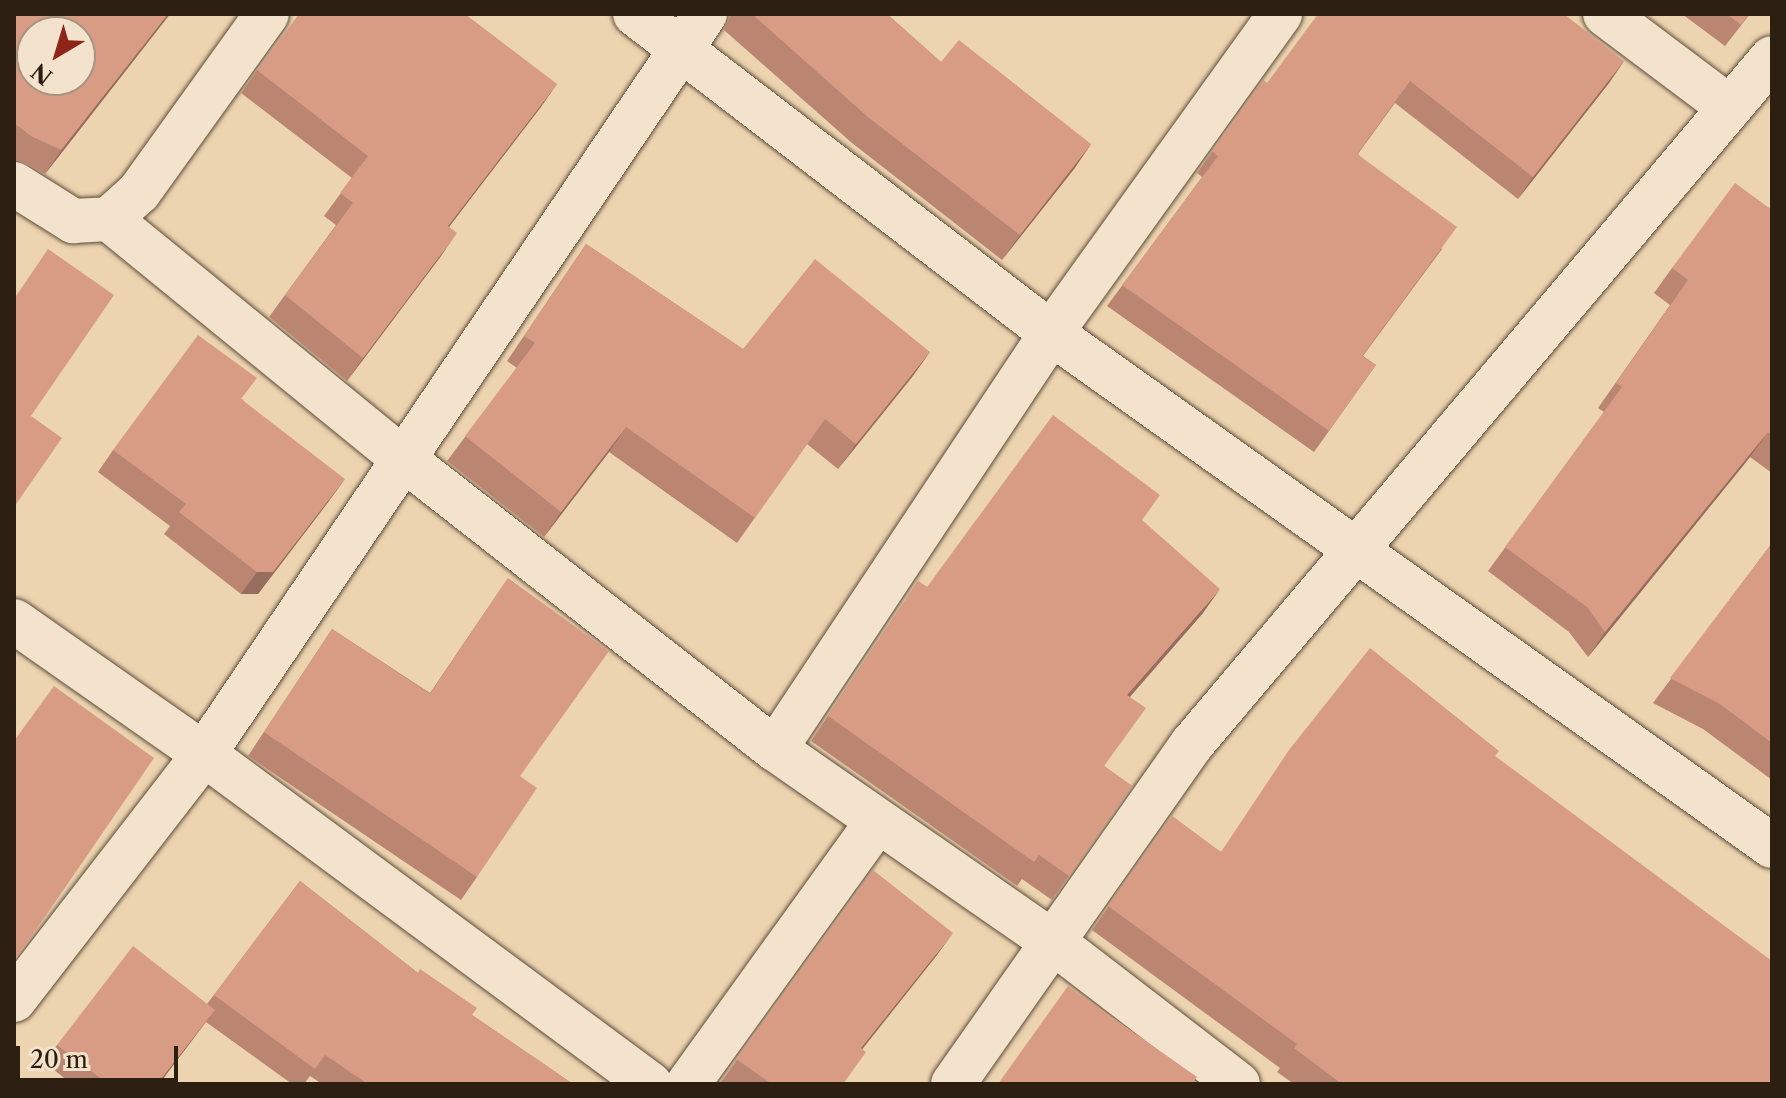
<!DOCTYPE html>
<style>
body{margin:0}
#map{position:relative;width:1786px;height:1098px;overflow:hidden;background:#edd4b0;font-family:"Libre Caslon Text",serif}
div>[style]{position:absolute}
.roads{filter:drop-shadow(0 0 2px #5d4c3a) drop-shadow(0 0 2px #5d4c3a)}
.street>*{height:44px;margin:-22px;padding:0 22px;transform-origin:22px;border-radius:22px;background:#f3e3cc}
.wall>*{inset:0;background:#ba8672}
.shaded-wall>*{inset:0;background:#976d5d}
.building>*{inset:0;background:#d89c85}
span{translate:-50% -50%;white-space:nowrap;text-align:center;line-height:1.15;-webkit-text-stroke:6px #f3e3cc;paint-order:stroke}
.frame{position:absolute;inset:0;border:16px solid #2d1e12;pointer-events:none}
.north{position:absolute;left:16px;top:16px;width:80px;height:80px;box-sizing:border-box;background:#f3e3cc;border:2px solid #a49482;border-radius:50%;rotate:218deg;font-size:22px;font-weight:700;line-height:32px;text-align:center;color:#2d1e12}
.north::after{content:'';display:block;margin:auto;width:28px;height:36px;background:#8f2418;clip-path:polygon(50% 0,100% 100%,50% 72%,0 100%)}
.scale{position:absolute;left:16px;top:1046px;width:162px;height:36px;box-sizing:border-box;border:4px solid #2d1e12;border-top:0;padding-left:10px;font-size:24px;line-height:28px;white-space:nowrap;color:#2d1e12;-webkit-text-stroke:6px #f3e3cc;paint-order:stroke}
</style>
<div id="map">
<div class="roads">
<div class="street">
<div style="left:635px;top:14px;width:524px;rotate:37.48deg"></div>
<div style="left:1051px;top:333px;width:885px;rotate:35.43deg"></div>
<div style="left:1605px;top:14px;width:156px;rotate:36.9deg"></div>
<div style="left:14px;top:184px;width:70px;rotate:32.1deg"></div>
<div style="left:73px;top:221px;width:36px;rotate:-3deg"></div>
<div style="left:109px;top:219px;width:40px;rotate:-42deg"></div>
<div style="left:139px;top:192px;width:219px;rotate:-54.3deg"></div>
<div style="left:109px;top:219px;width:377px;rotate:39.2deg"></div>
<div style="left:401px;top:457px;width:474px;rotate:38deg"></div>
<div style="left:775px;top:749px;width:338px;rotate:34.8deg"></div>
<div style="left:1053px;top:942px;width:233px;rotate:37.5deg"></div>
<div style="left:14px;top:621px;width:232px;rotate:35deg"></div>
<div style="left:204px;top:754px;width:555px;rotate:36.5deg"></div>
<div style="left:775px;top:749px;width:499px;rotate:-56.4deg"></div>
<div style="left:1051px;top:333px;width:393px;rotate:-54.3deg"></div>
<div style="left:14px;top:1000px;width:311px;rotate:-52.3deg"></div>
<div style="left:204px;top:754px;width:894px;rotate:-55.9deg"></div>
<div style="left:688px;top:1084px;width:323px;rotate:-54.2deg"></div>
<div style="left:953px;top:1084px;width:416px;rotate:-54.9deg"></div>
<div style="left:1192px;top:744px;width:898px;rotate:-49.79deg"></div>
</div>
</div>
<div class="wall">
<div style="clip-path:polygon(14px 14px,170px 14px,45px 174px,14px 159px)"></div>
<div style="clip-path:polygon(731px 14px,887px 14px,941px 62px,1091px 144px,1074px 169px,1002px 260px,852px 143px,724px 30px)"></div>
<div style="clip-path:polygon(1682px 14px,1750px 14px,1725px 46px)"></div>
<div style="clip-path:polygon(1624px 61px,1609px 83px,1518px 199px,1395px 103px,1358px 154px,1442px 249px,1363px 356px,1376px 365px,1314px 452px,1107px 306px,1202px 177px,1197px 173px,1263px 80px,1267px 83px)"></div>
<div style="clip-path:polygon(257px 70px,557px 84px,449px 227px,441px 256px,347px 381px,269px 317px,336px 225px,324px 216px,352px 178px,241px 93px)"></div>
<div style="clip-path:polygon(1772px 210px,1772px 473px,1750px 457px,1588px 657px,1569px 632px,1488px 571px,1604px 412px,1598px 408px,1670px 305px,1654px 293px,1672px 268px)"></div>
<div style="clip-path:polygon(586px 244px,743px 349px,930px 352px,912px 377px,838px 469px,807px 444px,737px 543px,609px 452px,544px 537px,447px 461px,517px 368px,507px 361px)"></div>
<div style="clip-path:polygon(242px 399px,329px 501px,258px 594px,241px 594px,164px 534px,170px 526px,98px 472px,113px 450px)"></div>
<div style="clip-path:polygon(1142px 521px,1203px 613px,1130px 697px,1104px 766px,1132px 786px,1052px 900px,1022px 879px,1017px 886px,811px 741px,918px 581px,927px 587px)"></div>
<div style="clip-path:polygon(1772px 543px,1772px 780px,1703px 729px,1653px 703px)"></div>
<div style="clip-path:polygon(508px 578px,520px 776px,477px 877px,461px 900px,248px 756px,332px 629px,430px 693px)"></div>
<div style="clip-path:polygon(1495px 756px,1772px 1084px,1294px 1084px,1277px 1072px,1280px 1068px,1092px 930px,1172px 816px,1220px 852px)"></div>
<div style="clip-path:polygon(873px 870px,937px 955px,862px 1049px,843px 1084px,724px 1084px,721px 1082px)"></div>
<div style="clip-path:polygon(300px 881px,472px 1015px,573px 1084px,322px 1084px,310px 1076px,304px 1084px,292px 1084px,206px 1022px,159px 1084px,72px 1084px,45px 1063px,57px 1045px,207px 1004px)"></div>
</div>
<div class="shaded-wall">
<div style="clip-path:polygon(168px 14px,170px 14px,45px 174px,61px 150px)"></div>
<div style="clip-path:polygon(1624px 61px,1609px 83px,1518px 199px,1533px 177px)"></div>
<div style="clip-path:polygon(557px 84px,541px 107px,432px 249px,448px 226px)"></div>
<div style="clip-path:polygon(1091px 144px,1074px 169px,1002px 260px,1020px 235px)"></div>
<div style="clip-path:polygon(457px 233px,441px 256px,347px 381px,363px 358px)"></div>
<div style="clip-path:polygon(930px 352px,912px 377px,838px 469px,856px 444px)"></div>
<div style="clip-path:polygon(626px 427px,609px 452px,544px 537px,561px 512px)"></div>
<div style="clip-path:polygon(1768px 432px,1750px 457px,1588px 657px,1605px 632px)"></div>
<div style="clip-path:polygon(345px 479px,329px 501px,258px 594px,241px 594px,257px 572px)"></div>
<div style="clip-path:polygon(1220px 589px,1203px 613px,1110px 719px,1127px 695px)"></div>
<div style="clip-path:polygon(953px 933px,937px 955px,845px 1071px,861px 1048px)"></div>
<div style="clip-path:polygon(215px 1010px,159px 1084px,157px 1084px)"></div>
</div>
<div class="building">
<div style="clip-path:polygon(evenodd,14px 14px,168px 14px,61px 150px,31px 136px,14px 123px,14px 14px,32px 32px,80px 32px,80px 80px,32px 80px,32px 32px)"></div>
<div style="clip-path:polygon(299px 14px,465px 14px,557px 84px,448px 226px,457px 233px,363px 358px,285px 295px,353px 203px,340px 193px,368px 156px,257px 70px)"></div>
<div style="clip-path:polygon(752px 14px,887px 14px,941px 62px,959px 40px,1091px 144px,1020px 235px,869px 118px)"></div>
<div style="clip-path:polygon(1318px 14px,1564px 14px,1624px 61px,1533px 177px,1410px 81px,1357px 154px,1457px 227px,1362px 356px,1376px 365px,1329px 431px,1122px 285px,1218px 156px,1212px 151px,1263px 80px,1267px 83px)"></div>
<div style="clip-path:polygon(1727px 14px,1749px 14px,1741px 25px)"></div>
<div style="clip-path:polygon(1735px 183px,1772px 210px,1772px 435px,1768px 432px,1605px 632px,1587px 607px,1505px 547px,1622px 387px,1616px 383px,1688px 280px,1672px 268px)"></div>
<div style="clip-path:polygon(586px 244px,743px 349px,815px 259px,930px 352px,856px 444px,825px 419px,755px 518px,626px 427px,561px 512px,465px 436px,535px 343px,524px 336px)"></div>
<div style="clip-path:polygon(48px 249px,114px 295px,31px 416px,62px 438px,14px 507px,14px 299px)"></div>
<div style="clip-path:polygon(198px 335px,257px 378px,241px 399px,345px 479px,273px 572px,257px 572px,179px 512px,186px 504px,113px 450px)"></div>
<div style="clip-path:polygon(1053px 415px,1160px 495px,1142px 520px,1220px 589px,1127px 695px,1146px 708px,1104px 766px,1132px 786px,1069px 876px,1039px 855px,1034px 862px,828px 716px,918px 581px,927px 587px)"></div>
<div style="clip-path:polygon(1772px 543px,1772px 743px,1720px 704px,1670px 678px)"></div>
<div style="clip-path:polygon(508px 578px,609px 651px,520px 776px,537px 788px,477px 877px,264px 732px,332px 629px,430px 694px)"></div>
<div style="clip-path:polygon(1370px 648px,1499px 751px,1495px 756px,1772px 961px,1772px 1084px,1342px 1084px,1294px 1048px,1297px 1044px,1108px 906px,1172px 816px,1221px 852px,1289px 750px)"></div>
<div style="clip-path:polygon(54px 686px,154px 758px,14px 962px,14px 741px)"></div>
<div style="clip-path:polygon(873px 870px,953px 933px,861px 1048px,866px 1052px,843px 1084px,772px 1084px,736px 1059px)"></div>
<div style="clip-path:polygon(300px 881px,418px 973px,420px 969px,477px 1008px,472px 1015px,573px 1084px,368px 1084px,325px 1055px,315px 1069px,214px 995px)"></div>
<div style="clip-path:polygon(133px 946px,215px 1010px,157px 1084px,108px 1084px,57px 1045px)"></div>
<div style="clip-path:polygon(1068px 986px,1197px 1077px,1192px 1084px,998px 1084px)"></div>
</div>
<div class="frame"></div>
<div class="north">N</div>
<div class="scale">20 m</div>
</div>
